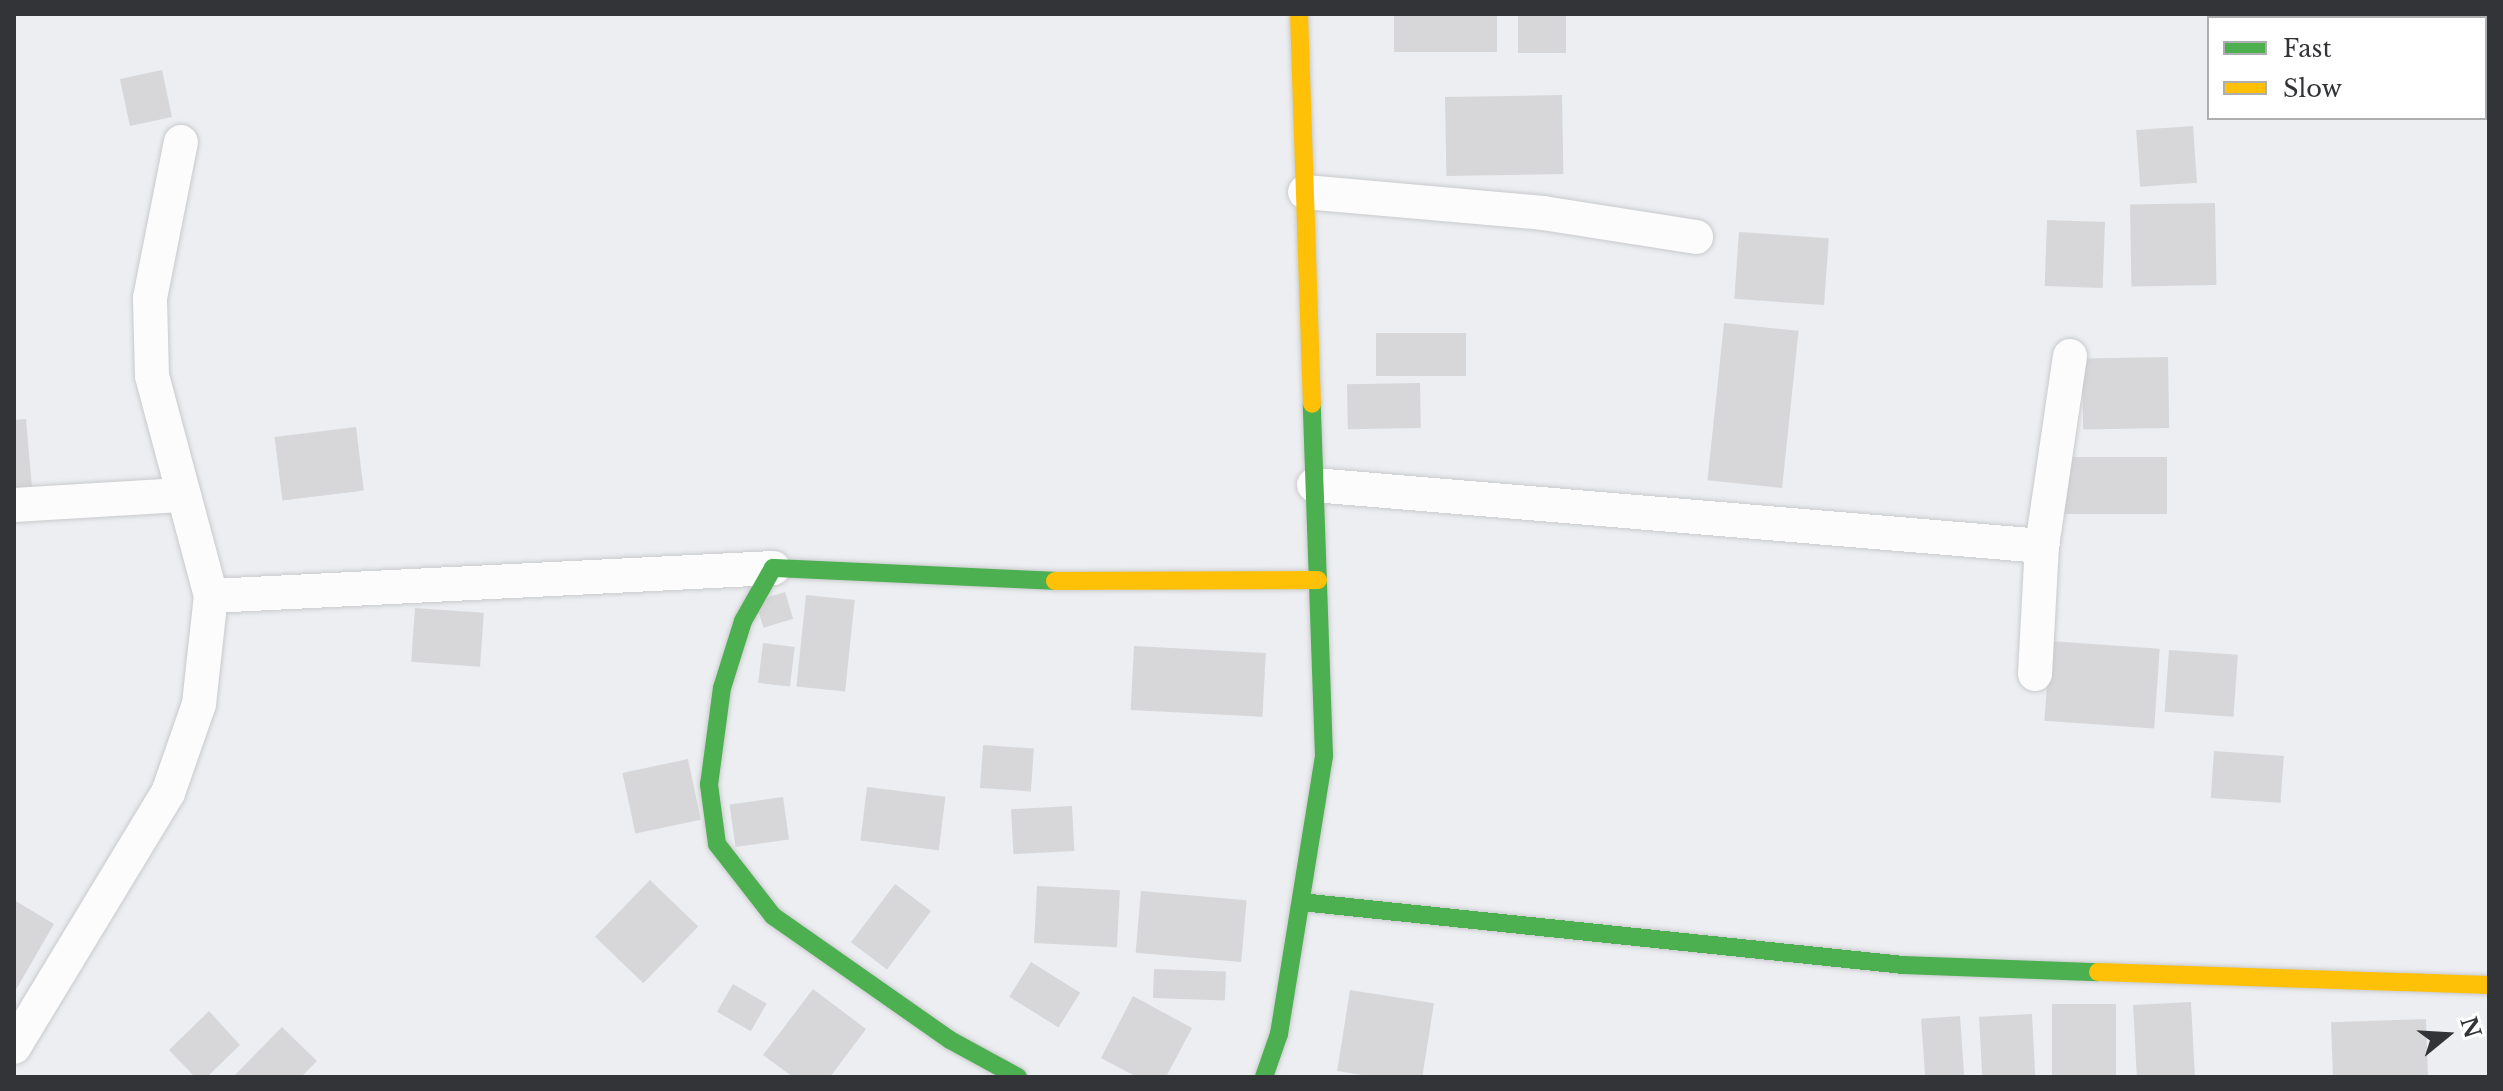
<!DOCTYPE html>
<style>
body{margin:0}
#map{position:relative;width:2503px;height:1091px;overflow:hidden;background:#eceef1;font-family:"Libre Baskerville",serif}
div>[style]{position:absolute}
.building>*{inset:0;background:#d7d7d9;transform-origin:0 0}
.roads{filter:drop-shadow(0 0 2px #c9cacc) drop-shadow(0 0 2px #c9cacc)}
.street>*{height:34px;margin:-17px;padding:0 17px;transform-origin:17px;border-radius:17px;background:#fcfcfd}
.fast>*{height:18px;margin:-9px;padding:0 9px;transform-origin:9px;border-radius:9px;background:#4caf50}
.slow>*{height:18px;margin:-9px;padding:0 9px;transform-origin:9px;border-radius:9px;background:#ffc107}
span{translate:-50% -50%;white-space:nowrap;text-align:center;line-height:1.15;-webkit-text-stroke:7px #fff;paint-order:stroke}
.frame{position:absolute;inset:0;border:16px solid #333437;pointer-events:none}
.legend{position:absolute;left:2207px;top:16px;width:280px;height:104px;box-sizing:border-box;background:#fff;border:2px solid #adaeaf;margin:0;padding:10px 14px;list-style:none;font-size:24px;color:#333437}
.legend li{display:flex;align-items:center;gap:16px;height:40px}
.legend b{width:40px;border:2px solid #adaeaf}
.north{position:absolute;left:2407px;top:995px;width:80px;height:80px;-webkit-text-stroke:6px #fff;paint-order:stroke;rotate:72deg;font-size:22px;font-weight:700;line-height:32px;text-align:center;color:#333437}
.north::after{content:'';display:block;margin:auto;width:28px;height:36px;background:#333437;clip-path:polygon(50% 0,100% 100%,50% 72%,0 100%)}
</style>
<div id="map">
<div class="building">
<div style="left:1394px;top:14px;width:103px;height:38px"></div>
<div style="left:1518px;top:14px;width:48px;height:39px"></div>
<div style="left:162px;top:70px;width:48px;height:43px;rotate:78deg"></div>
<div style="left:1562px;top:95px;width:79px;height:117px;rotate:89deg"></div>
<div style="left:2193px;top:126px;width:57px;height:57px;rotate:86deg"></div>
<div style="left:2215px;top:203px;width:82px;height:85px;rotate:89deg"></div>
<div style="left:2047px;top:220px;width:58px;height:66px;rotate:2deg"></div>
<div style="left:1739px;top:232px;width:90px;height:67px;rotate:4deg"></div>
<div style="left:1724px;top:323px;width:75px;height:158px;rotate:6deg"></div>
<div style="left:1376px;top:333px;width:90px;height:43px"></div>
<div style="left:2168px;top:357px;width:71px;height:86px;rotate:89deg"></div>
<div style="left:1420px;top:383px;width:45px;height:73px;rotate:89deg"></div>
<div style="clip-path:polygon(26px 419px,32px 488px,14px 489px,14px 420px)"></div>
<div style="left:356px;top:427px;width:64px;height:82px;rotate:83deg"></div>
<div style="left:2059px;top:457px;width:108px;height:57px"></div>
<div style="left:785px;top:592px;width:28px;height:31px;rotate:73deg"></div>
<div style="left:806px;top:595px;width:49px;height:92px;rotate:6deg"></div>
<div style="left:415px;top:608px;width:69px;height:54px;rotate:4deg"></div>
<div style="left:2050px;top:641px;width:110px;height:80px;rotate:4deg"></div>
<div style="left:763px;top:643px;width:32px;height:40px;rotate:7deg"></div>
<div style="left:1134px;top:646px;width:132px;height:64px;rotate:3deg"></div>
<div style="left:2169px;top:650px;width:69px;height:62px;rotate:4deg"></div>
<div style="left:983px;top:745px;width:51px;height:43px;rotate:4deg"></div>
<div style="left:2214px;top:751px;width:70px;height:47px;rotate:4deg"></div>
<div style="left:688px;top:759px;width:62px;height:67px;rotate:78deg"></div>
<div style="left:867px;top:787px;width:79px;height:54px;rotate:7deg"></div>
<div style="left:783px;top:797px;width:43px;height:54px;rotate:82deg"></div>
<div style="left:1072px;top:806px;width:45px;height:61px;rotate:87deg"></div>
<div style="left:650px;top:880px;width:67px;height:79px;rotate:44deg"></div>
<div style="left:895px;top:884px;width:45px;height:73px;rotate:37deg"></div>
<div style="left:1037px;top:886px;width:83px;height:57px;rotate:3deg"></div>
<div style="left:1141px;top:891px;width:106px;height:62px;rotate:5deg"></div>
<div style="clip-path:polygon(14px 900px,54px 924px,14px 993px)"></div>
<div style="left:1031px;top:962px;width:58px;height:41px;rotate:32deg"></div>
<div style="left:1154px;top:969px;width:72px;height:29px;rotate:2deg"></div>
<div style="left:733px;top:984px;width:39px;height:32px;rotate:30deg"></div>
<div style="clip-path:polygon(813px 989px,866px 1029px,830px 1077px,793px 1077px,763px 1055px)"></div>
<div style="left:1350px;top:990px;width:85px;height:82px;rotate:9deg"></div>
<div style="clip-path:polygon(1133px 996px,1192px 1028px,1166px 1077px,1137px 1077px,1101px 1058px)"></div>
<div style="left:2191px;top:1002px;width:75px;height:58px;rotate:87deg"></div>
<div style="left:2052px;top:1004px;width:64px;height:73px"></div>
<div style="clip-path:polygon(209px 1011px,240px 1045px,207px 1077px,195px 1077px,169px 1050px)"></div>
<div style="left:2032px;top:1014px;width:63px;height:53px;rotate:87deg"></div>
<div style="left:1960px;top:1016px;width:61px;height:39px;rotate:86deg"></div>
<div style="left:2426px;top:1019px;width:58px;height:95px;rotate:88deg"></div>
<div style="clip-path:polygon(282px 1027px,317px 1061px,301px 1077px,233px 1077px)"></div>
</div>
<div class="roads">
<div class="street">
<div style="left:1305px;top:192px;width:239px;rotate:5deg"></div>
<div style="left:1543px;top:213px;width:155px;rotate:8.9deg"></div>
<div style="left:1314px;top:485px;width:731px;rotate:4.79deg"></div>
<div style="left:14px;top:505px;width:167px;rotate:-3.4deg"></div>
<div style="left:211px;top:596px;width:563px;rotate:-2.85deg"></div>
<div style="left:2035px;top:674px;width:128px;rotate:-86.9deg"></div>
<div style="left:2042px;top:546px;width:192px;rotate:-81.6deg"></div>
<div style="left:14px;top:1047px;width:297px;rotate:-58.8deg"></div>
<div style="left:168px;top:793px;width:94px;rotate:-70.8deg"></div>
<div style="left:199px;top:704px;width:109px;rotate:-83.7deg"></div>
<div style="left:211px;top:596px;width:228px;rotate:-105deg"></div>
<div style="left:152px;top:376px;width:78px;rotate:-91.5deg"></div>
<div style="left:150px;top:298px;width:159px;rotate:-78.8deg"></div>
</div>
<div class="fast">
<div style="left:1301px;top:902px;width:605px;rotate:5.97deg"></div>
<div style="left:1903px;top:965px;width:195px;rotate:2.1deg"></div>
<div style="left:1018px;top:1077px;width:77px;rotate:-151.4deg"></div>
<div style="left:950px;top:1040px;width:216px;rotate:-145deg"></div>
<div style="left:773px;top:916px;width:91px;rotate:-127.9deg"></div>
<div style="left:717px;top:844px;width:60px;rotate:-97.7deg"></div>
<div style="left:709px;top:785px;width:98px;rotate:-82.4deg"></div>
<div style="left:722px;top:688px;width:70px;rotate:-72.6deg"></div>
<div style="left:743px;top:621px;width:61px;rotate:-60.5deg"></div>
<div style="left:773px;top:568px;width:282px;rotate:2.6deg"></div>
<div style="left:1264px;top:1077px;width:46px;rotate:-70.8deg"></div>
<div style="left:1279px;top:1034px;width:282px;rotate:-80.8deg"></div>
<div style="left:1324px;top:756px;width:352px;rotate:-92deg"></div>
</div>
<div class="slow">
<div style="left:1299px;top:14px;width:390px;rotate:88.1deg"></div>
<div style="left:1055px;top:581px;width:263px;rotate:-0.2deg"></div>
<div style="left:2098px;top:972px;width:390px;rotate:1.9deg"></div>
</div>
</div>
<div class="frame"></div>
<ul class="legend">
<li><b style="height:10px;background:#4caf50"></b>Fast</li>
<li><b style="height:10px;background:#ffc107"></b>Slow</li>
</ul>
<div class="north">N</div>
</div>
